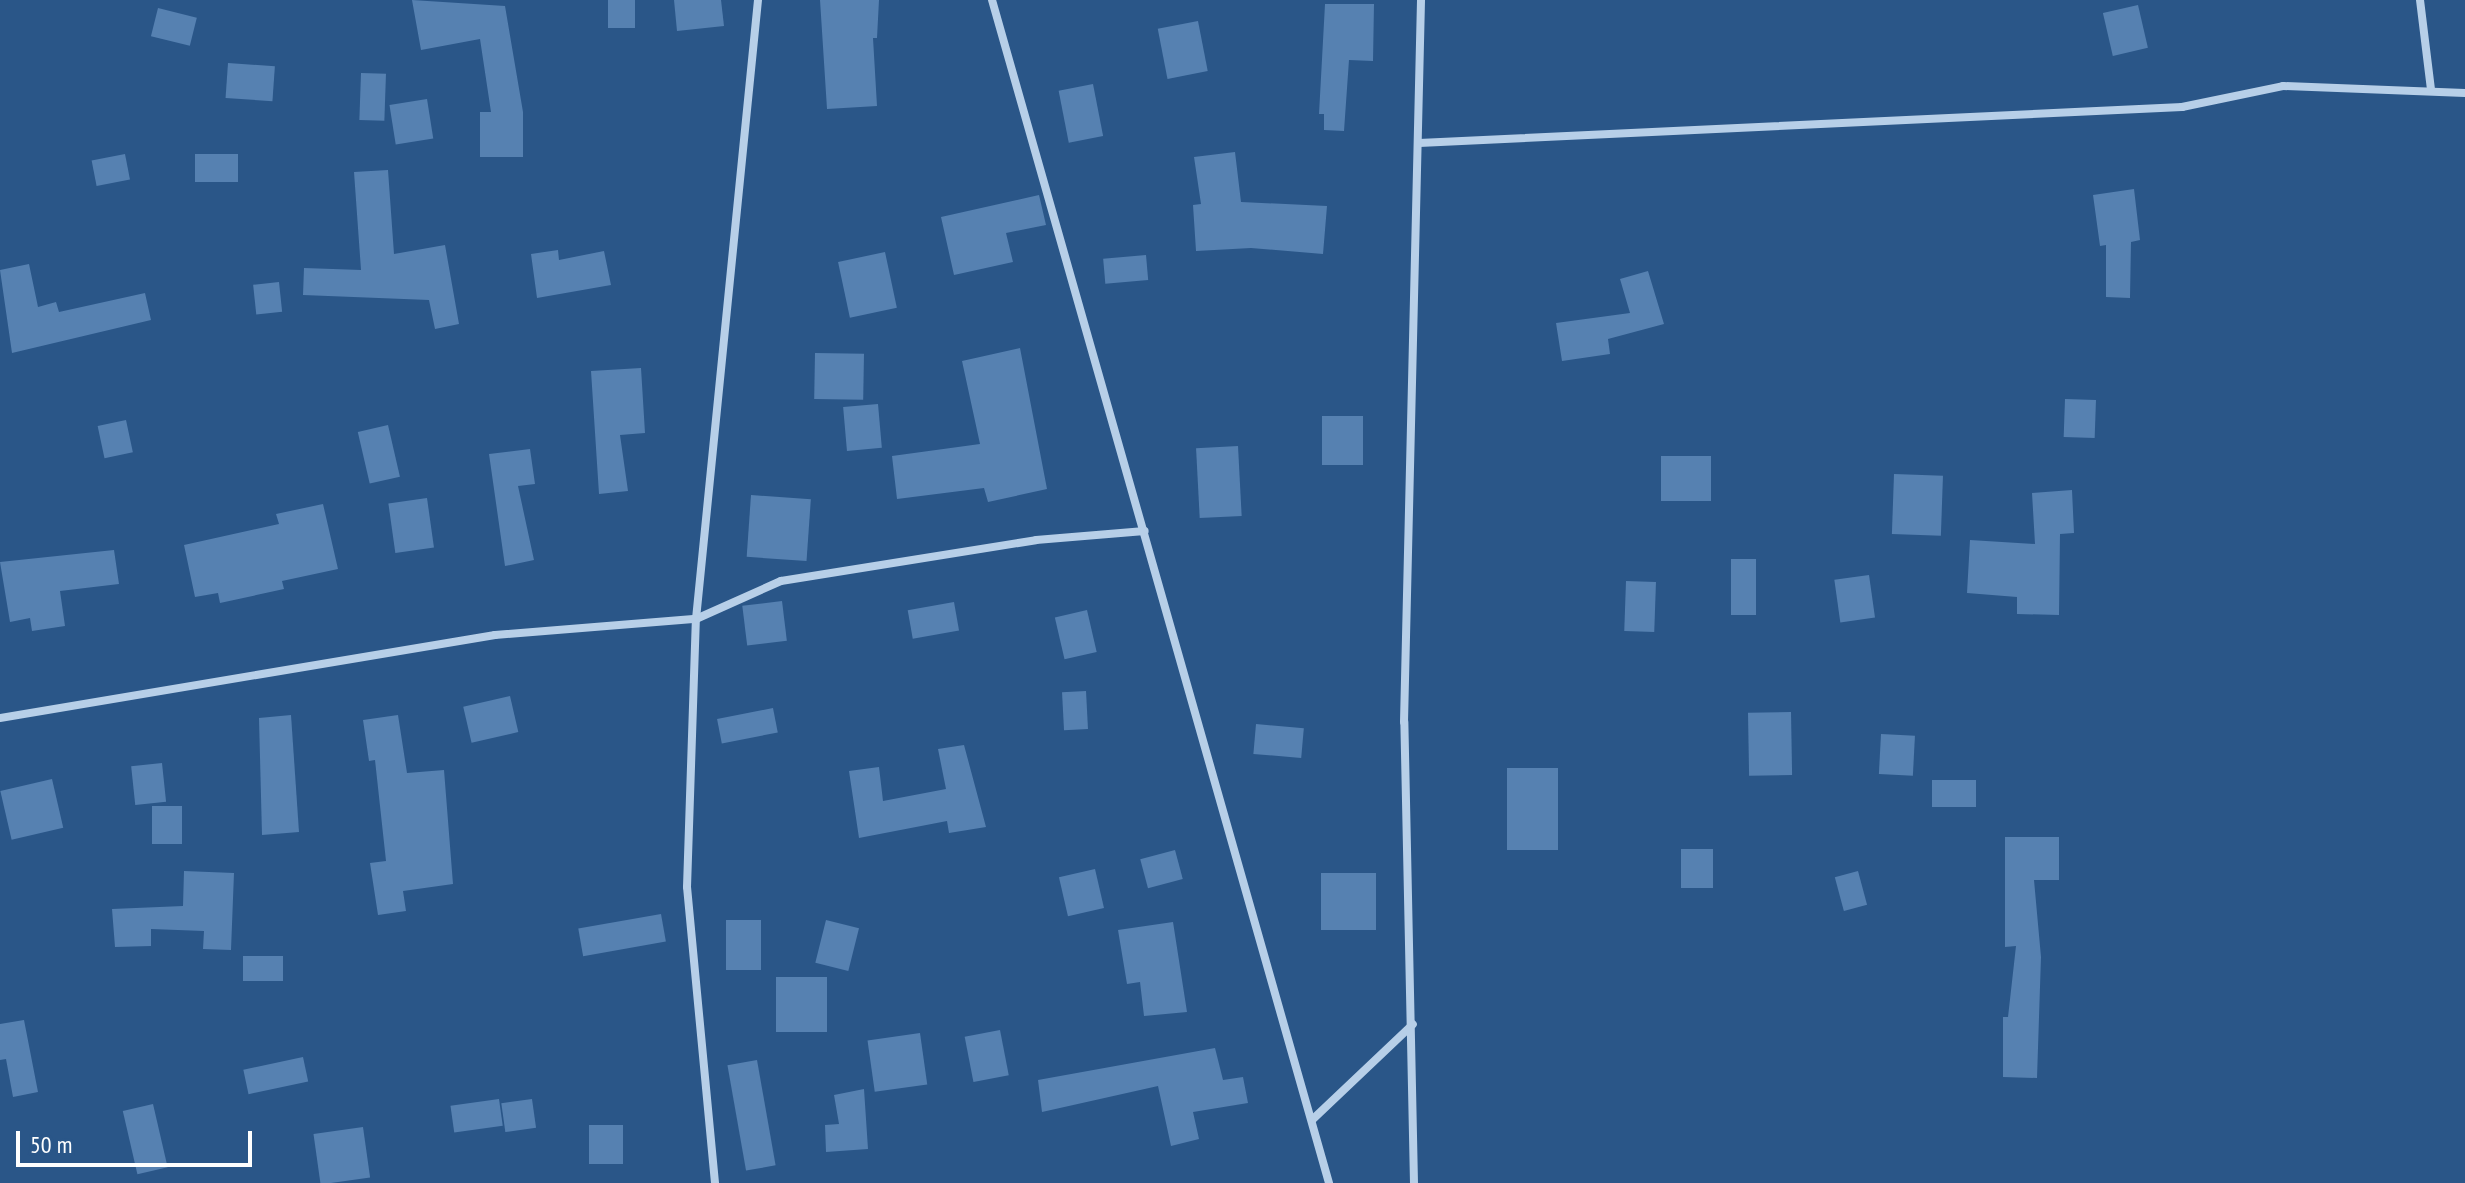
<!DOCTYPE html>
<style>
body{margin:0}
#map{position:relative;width:2465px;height:1183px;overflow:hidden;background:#2a5688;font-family:"PT Sans Narrow",sans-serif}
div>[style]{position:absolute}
.building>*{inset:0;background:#5681b1;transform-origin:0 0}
.minor>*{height:8px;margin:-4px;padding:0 4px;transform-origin:4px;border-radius:4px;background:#b7cfe8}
span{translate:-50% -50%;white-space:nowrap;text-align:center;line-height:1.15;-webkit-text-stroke:6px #2a5688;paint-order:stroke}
.scale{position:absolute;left:16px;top:1131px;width:236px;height:36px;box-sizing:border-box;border:4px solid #fff;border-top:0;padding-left:10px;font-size:24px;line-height:28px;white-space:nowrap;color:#fff;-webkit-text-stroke:6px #2a5688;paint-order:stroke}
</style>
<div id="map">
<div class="building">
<div style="clip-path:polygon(412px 0,505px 6px,523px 112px,523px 157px,480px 157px,480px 112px,491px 112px,480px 39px,421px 50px)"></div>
<div style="left:608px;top:0;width:27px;height:28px"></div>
<div style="clip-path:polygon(674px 0,721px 0,724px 26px,677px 31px)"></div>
<div style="clip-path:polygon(820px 0,879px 0,877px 38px,873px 38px,877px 106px,827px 109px)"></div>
<div style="clip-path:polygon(1325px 4px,1374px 4px,1373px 61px,1349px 60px,1344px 131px,1324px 130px,1324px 114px,1319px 114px)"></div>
<div style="left:2138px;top:5px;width:44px;height:36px;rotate:77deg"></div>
<div style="left:158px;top:8px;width:40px;height:29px;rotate:14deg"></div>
<div style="left:1198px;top:21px;width:51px;height:41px;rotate:79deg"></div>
<div style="left:228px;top:63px;width:47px;height:35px;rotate:4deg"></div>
<div style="left:361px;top:73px;width:25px;height:47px;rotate:2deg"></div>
<div style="left:1093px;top:84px;width:53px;height:35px;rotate:79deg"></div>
<div style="left:427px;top:99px;width:40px;height:38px;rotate:81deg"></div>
<div style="clip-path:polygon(1235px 152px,1241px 202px,1327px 206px,1323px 254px,1251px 248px,1196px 251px,1193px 205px,1201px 204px,1194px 157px)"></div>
<div style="left:125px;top:154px;width:26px;height:34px;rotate:79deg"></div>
<div style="left:195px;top:154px;width:43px;height:28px"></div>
<div style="clip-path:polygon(388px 170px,394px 254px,445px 245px,459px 324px,435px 329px,429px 300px,303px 295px,304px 268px,361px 270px,354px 172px)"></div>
<div style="clip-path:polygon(2134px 189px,2140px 240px,2131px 242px,2130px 298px,2106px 297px,2106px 245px,2100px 246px,2093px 195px)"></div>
<div style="clip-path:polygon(1039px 195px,1046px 225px,1006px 233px,1013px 262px,954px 275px,941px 217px)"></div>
<div style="clip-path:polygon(558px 250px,559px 260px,604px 251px,611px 285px,537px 298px,531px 254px)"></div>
<div style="left:885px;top:252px;width:57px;height:48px;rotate:78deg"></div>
<div style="left:1146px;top:255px;width:25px;height:43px;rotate:85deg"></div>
<div style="clip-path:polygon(29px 264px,38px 307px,56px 302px,59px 312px,145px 293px,151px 320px,12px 353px,0 270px)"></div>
<div style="clip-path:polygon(1648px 271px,1664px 324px,1608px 339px,1610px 354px,1562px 361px,1556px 323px,1630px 313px,1620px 279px)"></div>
<div style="left:279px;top:282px;width:30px;height:26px;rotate:84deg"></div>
<div style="clip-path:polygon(1020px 348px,1047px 489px,988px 502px,984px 488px,897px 499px,892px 456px,980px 444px,962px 361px)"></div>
<div style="left:815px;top:353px;width:49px;height:46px;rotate:1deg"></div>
<div style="clip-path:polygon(641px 368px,645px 433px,620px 435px,628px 491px,599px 494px,591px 371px)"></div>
<div style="left:2065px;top:399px;width:31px;height:38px;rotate:2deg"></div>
<div style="left:878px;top:404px;width:44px;height:35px;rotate:85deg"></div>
<div style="left:1322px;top:416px;width:41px;height:49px"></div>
<div style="left:126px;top:420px;width:33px;height:29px;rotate:78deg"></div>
<div style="left:388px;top:425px;width:53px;height:31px;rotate:77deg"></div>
<div style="left:1238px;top:446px;width:70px;height:42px;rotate:87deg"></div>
<div style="clip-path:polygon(530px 449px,535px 484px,518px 486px,534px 560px,505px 566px,489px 454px)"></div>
<div style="left:1661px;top:456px;width:50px;height:45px"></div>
<div style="left:1894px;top:474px;width:49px;height:60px;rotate:2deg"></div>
<div style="clip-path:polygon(2072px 490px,2074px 533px,2060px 534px,2059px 615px,2017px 614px,2017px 597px,1967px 593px,1970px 540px,2035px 544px,2032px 493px)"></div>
<div style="left:751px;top:495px;width:60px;height:62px;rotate:4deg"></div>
<div style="left:427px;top:498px;width:50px;height:39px;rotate:82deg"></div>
<div style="clip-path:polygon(323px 504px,338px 569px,282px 581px,284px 589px,220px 603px,218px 593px,195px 597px,184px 545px,279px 524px,276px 514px)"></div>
<div style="clip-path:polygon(114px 550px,119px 584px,60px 591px,65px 626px,32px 631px,30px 618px,10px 622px,0 562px)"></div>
<div style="left:1731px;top:559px;width:25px;height:56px"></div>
<div style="left:1869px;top:575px;width:43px;height:35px;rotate:82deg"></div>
<div style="left:1626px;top:581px;width:30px;height:50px;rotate:2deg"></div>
<div style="left:782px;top:601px;width:40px;height:40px;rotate:83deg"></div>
<div style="left:954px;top:602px;width:29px;height:47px;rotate:80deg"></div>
<div style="left:1087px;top:610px;width:43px;height:33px;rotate:77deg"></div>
<div style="left:1086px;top:691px;width:38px;height:24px;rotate:87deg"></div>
<div style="left:510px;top:696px;width:37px;height:48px;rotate:77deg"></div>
<div style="left:773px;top:708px;width:25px;height:57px;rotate:79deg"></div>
<div style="left:1791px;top:712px;width:63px;height:43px;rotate:89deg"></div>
<div style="clip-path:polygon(291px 715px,299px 832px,262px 835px,259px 718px)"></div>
<div style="clip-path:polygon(398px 715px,407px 773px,444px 770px,453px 884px,403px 891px,406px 911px,378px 915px,370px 863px,386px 861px,375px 760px,369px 761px,363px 720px)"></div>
<div style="left:1256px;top:724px;width:48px;height:30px;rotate:5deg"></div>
<div style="left:1881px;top:734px;width:34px;height:40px;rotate:3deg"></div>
<div style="clip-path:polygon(964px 745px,986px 827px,949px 833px,947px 821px,859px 838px,849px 771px,879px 767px,883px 801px,946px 789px,938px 749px)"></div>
<div style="left:162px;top:763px;width:39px;height:31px;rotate:84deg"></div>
<div style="left:1507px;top:768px;width:51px;height:82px"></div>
<div style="left:52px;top:779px;width:50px;height:53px;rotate:77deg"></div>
<div style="left:1932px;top:780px;width:44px;height:27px"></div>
<div style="left:152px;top:806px;width:30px;height:38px"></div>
<div style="clip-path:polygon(2005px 837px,2059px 837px,2059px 880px,2034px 880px,2041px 957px,2037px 1078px,2003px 1077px,2003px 1017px,2008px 1017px,2016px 946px,2005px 947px)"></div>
<div style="left:1681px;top:849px;width:32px;height:39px"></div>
<div style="left:1175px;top:850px;width:30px;height:36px;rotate:75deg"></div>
<div style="left:1095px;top:869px;width:40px;height:37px;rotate:77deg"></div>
<div style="clip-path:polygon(184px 871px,234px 873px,231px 950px,203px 949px,204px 931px,151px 929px,151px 946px,115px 947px,112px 909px,183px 906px)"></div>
<div style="left:1858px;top:871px;width:35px;height:24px;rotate:75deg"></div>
<div style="left:1321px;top:873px;width:55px;height:57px"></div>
<div style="left:661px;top:914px;width:28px;height:84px;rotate:80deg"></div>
<div style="left:726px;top:920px;width:35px;height:50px"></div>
<div style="left:826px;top:920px;width:34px;height:44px;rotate:14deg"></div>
<div style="clip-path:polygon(1173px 922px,1187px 1012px,1144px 1016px,1140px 982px,1127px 984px,1118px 930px)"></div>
<div style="left:243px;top:956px;width:40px;height:25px"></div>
<div style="left:776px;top:977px;width:51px;height:55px"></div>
<div style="clip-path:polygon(24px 1020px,38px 1092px,13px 1097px,6px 1059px,0 1060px,0 1024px)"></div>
<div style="left:1000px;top:1030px;width:46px;height:36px;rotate:79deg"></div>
<div style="left:920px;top:1033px;width:52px;height:53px;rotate:82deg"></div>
<div style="clip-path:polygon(1215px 1048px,1223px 1080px,1243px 1077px,1248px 1103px,1193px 1112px,1199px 1139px,1171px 1146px,1158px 1086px,1042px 1112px,1038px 1080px)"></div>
<div style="left:303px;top:1057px;width:25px;height:61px;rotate:78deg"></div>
<div style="left:757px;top:1060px;width:107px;height:30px;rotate:80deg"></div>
<div style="clip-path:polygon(864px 1089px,868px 1149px,826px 1152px,825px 1125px,839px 1124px,834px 1095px)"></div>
<div style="left:499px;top:1099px;width:27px;height:49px;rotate:82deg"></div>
<div style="left:532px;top:1099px;width:29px;height:31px;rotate:82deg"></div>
<div style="left:153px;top:1104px;width:65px;height:31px;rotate:77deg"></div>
<div style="left:589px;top:1125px;width:34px;height:39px"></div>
<div style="left:363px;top:1127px;width:51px;height:50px;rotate:82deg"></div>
</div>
<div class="minor">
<div style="left:992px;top:0;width:1230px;rotate:74.1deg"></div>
<div style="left:2420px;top:0;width:91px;rotate:83deg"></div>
<div style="left:1419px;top:143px;width:764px;rotate:-2.7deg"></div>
<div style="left:2182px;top:107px;width:103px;rotate:-11.7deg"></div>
<div style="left:2283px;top:86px;width:182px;rotate:2.2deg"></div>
<div style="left:0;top:718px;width:502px;rotate:-9.52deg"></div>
<div style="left:495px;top:635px;width:202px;rotate:-4.6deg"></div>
<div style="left:696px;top:619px;width:93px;rotate:-24.1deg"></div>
<div style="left:781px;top:581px;width:258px;rotate:-9.1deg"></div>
<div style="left:1036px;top:540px;width:109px;rotate:-4.7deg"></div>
<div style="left:1312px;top:1120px;width:139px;rotate:-43.5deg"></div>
<div style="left:715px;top:1183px;width:297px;rotate:-95.4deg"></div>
<div style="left:687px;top:887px;width:268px;rotate:-88.1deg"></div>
<div style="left:696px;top:619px;width:622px;rotate:-84.28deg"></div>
<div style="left:1414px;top:1183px;width:461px;rotate:-91.2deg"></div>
<div style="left:1404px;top:722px;width:722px;rotate:-88.65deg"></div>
</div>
<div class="scale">50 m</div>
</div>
